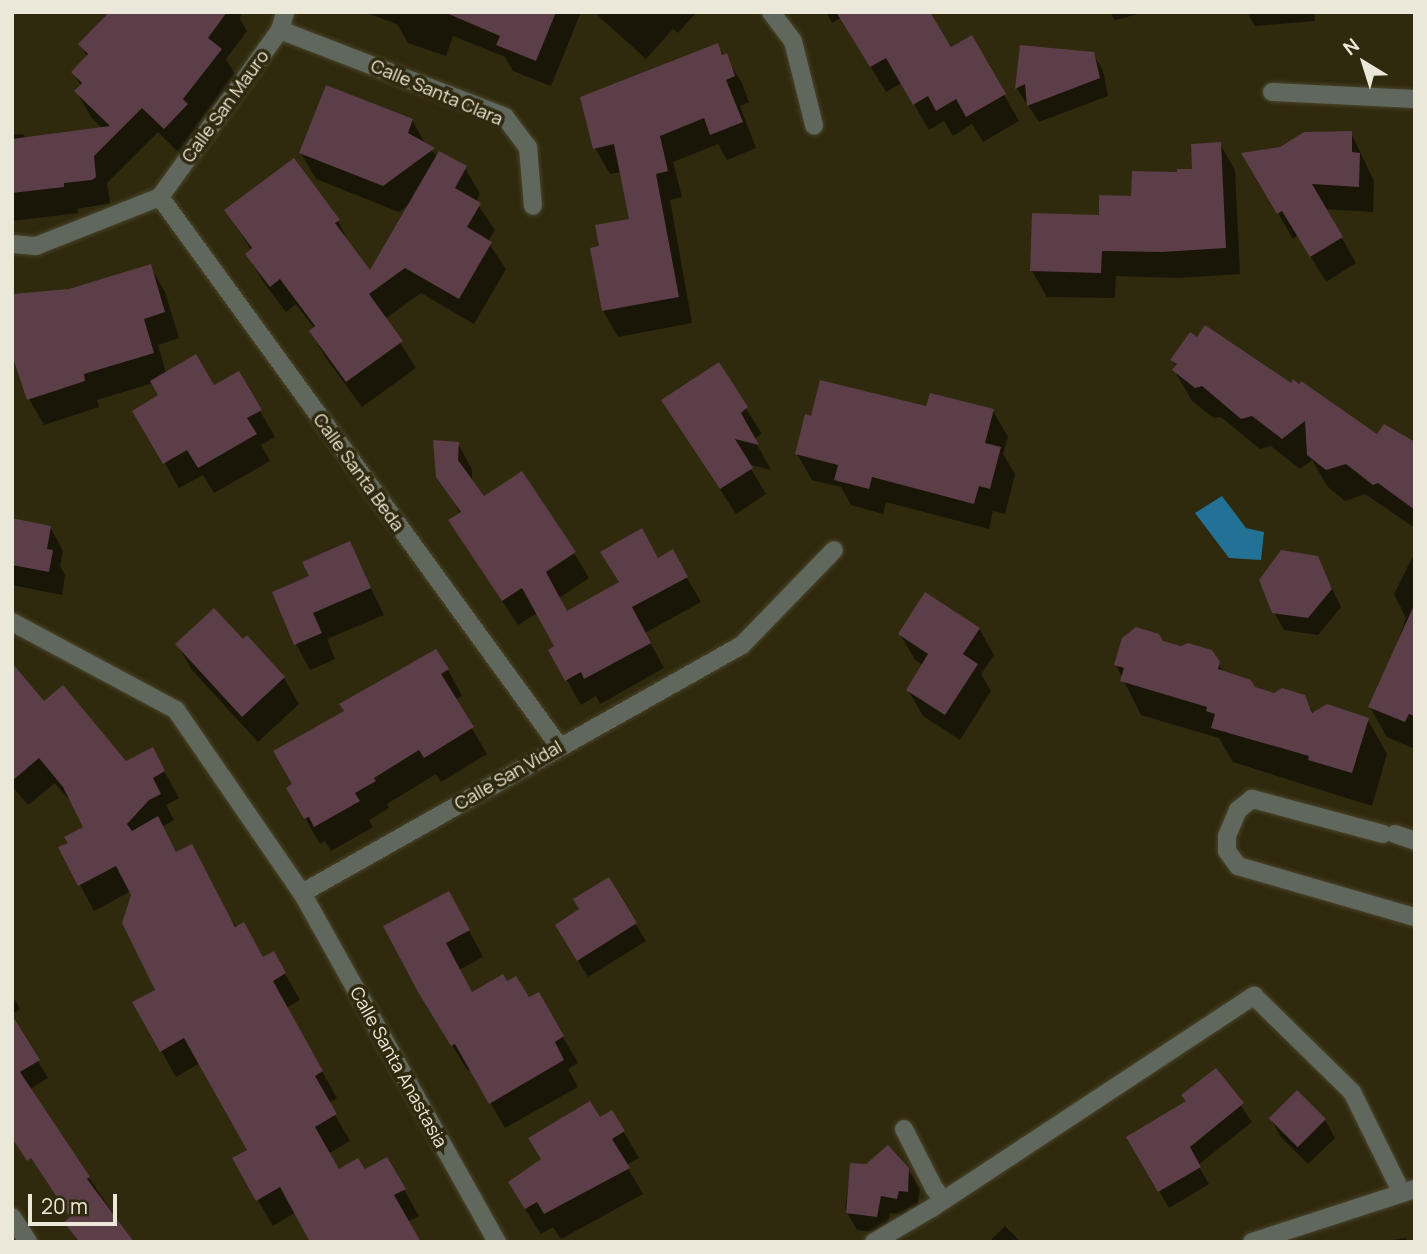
<!DOCTYPE html>
<style>
body{margin:0}
#map{position:relative;width:1427px;height:1254px;overflow:hidden;background:#2f290e;font-family:Manrope,sans-serif}
div>[style]{position:absolute}
.water>*{inset:0;background:#237296}
.shadow>*{inset:0;background:#0007}
.building>*{inset:0;background:#5b3e48;transform-origin:0 0}
.roads{filter:drop-shadow(0 0 2px #49442a) drop-shadow(0 0 2px #49442a)}
.minor>*{height:18px;margin:-9px;padding:0 9px;transform-origin:9px;border-radius:9px;background:#60675c}
span{translate:-50% -50%;white-space:nowrap;text-align:center;line-height:1.15;-webkit-text-stroke:7px #2f290e;paint-order:stroke}
.street-label{font-size:18px;color:#ece8d9}
.frame{position:absolute;inset:0;border:14px solid #ece8d9;pointer-events:none}
.north{position:absolute;left:1329px;top:28px;width:70px;height:70px;-webkit-text-stroke:5px #2f290e;paint-order:stroke;rotate:322deg;font-size:19px;font-weight:700;line-height:28px;text-align:center;color:#ece8d9}
.north::after{content:'';display:block;margin:auto;width:24px;height:32px;background:#ece8d9;clip-path:polygon(50% 0,100% 100%,50% 72%,0 100%)}
.scale{position:absolute;left:28px;top:1194px;width:89px;height:32px;box-sizing:border-box;border:4px solid #ece8d9;border-top:0;padding-left:9px;font-size:21px;line-height:24px;white-space:nowrap;color:#ece8d9;-webkit-text-stroke:5px #2f290e;paint-order:stroke}
</style>
<div id="map">
<div class="water">
<div style="clip-path:polygon(1222px 496px,1246px 528px,1264px 532px,1261px 560px,1229px 558px,1195px 513px)"></div>
</div>
<div class="shadow">
<div style="clip-path:polygon(108px 12px,242px 12px,240px 19px,247px 31px,226px 59px,236px 76px,198px 124px,202px 131px,179px 153px,158px 132px,107px 183px,110px 203px,77px 209px,78px 213px,12px 221px,12px 135px,23px 134px,26px 139px,103px 129px,91px 117px,76px 91px,81px 86px,73px 72px,88px 58px,80px 44px)"></div>
<div style="clip-path:polygon(364px 12px,581px 12px,551px 86px,513px 71px,505px 57px,453px 36px,446px 56px,408px 43px,397px 24px)"></div>
<div style="clip-path:polygon(594px 12px,697px 12px,678px 33px,673px 29px,646px 59px)"></div>
<div style="clip-path:polygon(826px 12px,928px 12px,951px 49px,974px 43px,1019px 121px,983px 142px,972px 124px,953px 136px,944px 121px,929px 130px,902px 83px,886px 92px,841px 18px,832px 23px)"></div>
<div style="clip-path:polygon(1110px 12px,1146px 12px,1115px 20px)"></div>
<div style="clip-path:polygon(1247px 12px,1314px 12px,1315px 21px,1255px 26px)"></div>
<div style="clip-path:polygon(717px 46px,741px 81px,749px 102px,740px 106px,756px 148px,727px 160px,718px 144px,673px 162px,682px 197px,670px 200px,692px 323px,618px 337px,603px 311px,601px 247px,631px 220px,622px 172px,610px 174px,595px 148px)"></div>
<div style="clip-path:polygon(1021px 47px,1093px 54px,1103px 71px,1108px 96px,1039px 122px,1017px 89px)"></div>
<div style="clip-path:polygon(412px 120px,426px 145px,438px 157px,465px 168px,480px 194px,476px 202px,495px 230px,488px 242px,506px 269px,474px 324px,421px 293px,385px 319px,416px 368px,362px 407px,326px 358px,311px 332px,315px 329px,296px 304px,286px 312px,262px 280px,247px 254px,252px 251px,226px 211px,338px 221px,351px 248px,370px 273px,411px 203px,399px 212px,316px 179px,301px 153px)"></div>
<div style="clip-path:polygon(1351px 133px,1374px 181px,1373px 212px,1325px 209px,1356px 263px,1326px 282px,1298px 235px,1293px 239px,1244px 154px)"></div>
<div style="clip-path:polygon(1220px 144px,1235px 170px,1240px 274px,1178px 278px,1116px 276px,1115px 298px,1047px 297px,1032px 271px,1100px 217px,1179px 174px,1194px 170px)"></div>
<div style="clip-path:polygon(150px 266px,165px 292px,179px 338px,158px 345px,166px 373px,214px 387px,238px 373px,275px 437px,261px 445px,270px 461px,214px 493px,203px 475px,179px 488px,135px 411px,161px 396px,153px 383px,97px 400px,99px 407px,44px 425px,29px 399px,69px 290px)"></div>
<div style="clip-path:polygon(1172px 360px,1291px 385px,1377px 436px,1415px 445px,1415px 528px,1365px 494px,1345px 501px,1327px 486px,1312px 460px,1300px 469px,1271px 446px,1260px 449px,1221px 417px,1214px 418px,1192px 401px,1174px 370px,1177px 367px)"></div>
<div style="clip-path:polygon(718px 364px,762px 434px,754px 439px,771px 470px,748px 464px,766px 494px,736px 514px,663px 400px)"></div>
<div style="clip-path:polygon(928px 408px,993px 411px,1008px 437px,1003px 454px,1015px 474px,1005px 514px,993px 511px,989px 529px,886px 502px,883px 514px,851px 505px,841px 487px,812px 480px,797px 454px,813px 418px)"></div>
<div style="clip-path:polygon(458px 444px,472px 469px,472px 482px,484px 499px,522px 474px,574px 553px,589px 578px,559px 598px,567px 613px,672px 552px,701px 602px,645px 633px,664px 668px,600px 704px,596px 696px,581px 705px,550px 650px,556px 647px,537px 613px,518px 625px,450px 521px,461px 514px,438px 476px)"></div>
<div style="clip-path:polygon(12px 520px,50px 527px,63px 551px,60px 566px,65px 575px,62px 595px,12px 585px)"></div>
<div style="clip-path:polygon(349px 544px,384px 615px,327px 639px,335px 659px,310px 670px,296px 644px,311px 577px)"></div>
<div style="clip-path:polygon(1415px 552px,1415px 749px,1387px 737px,1370px 707px,1387px 673px,1406px 618px,1394px 594px)"></div>
<div style="clip-path:polygon(1317px 558px,1341px 607px,1318px 635px,1284px 630px,1274px 612px)"></div>
<div style="clip-path:polygon(979px 629px,994px 655px,981px 674px,991px 691px,960px 740px,923px 716px,908px 690px,923px 665px,915px 660px,900px 634px)"></div>
<div style="clip-path:polygon(247px 637px,284px 678px,299px 704px,258px 742px,192px 670px,177px 644px,243px 641px)"></div>
<div style="clip-path:polygon(1162px 642px,1211px 652px,1224px 673px,1254px 689px,1274px 695px,1304px 696px,1314px 714px,1368px 720px,1387px 754px,1372px 806px,1233px 762px,1219px 738px,1141px 715px,1116px 665px)"></div>
<div style="clip-path:polygon(448px 670px,462px 696px,455px 700px,487px 754px,441px 782px,436px 774px,387px 804px,389px 808px,369px 820px,373px 827px,331px 851px,325px 841px,320px 844px,289px 789px,295px 785px,275px 752px)"></div>
<div style="clip-path:polygon(12px 687px,43px 703px,126px 763px,152px 749px,179px 798px,166px 805px,174px 820px,162px 827px,177px 853px,263px 959px,274px 954px,300px 1000px,286px 1008px,337px 1098px,328px 1103px,350px 1141px,328px 1154px,338px 1171px,364px 1171px,387px 1160px,419px 1216px,407px 1222px,296px 1212px,273px 1226px,234px 1159px,249px 1150px,200px 1063px,176px 1077px,134px 1003px,157px 991px,131px 891px,94px 911px,80px 885px,70px 844px,85px 828px,75px 807px,55px 783px,28px 805px,12px 786px)"></div>
<div style="clip-path:polygon(608px 880px,646px 941px,588px 977px,567px 942px,581px 910px)"></div>
<div style="clip-path:polygon(463px 919px,483px 957px,459px 970px,472px 994px,507px 983px,528px 1000px,538px 994px,578px 1063px,568px 1069px,578px 1087px,505px 1128px,471px 1069px,468px 1071px,435px 1018px,385px 927px)"></div>
<div style="clip-path:polygon(12px 995px,20px 1009px,12px 1014px)"></div>
<div style="clip-path:polygon(12px 1018px,48px 1078px,30px 1089px,132px 1242px,78px 1242px,66px 1222px,71px 1218px,31px 1158px)"></div>
<div style="clip-path:polygon(1216px 1070px,1252px 1122px,1198px 1165px,1209px 1184px,1169px 1208px,1128px 1137px,1188px 1102px)"></div>
<div style="clip-path:polygon(1297px 1092px,1325px 1120px,1335px 1138px,1308px 1164px,1280px 1136px,1271px 1119px)"></div>
<div style="clip-path:polygon(612px 1112px,639px 1158px,626px 1165px,643px 1194px,561px 1239px,553px 1227px,541px 1234px,525px 1209px,600px 1120px)"></div>
<div style="clip-path:polygon(888px 1147px,909px 1171px,920px 1189px,917px 1208px,908px 1208px,907px 1215px,890px 1213px,886px 1234px,857px 1230px,845px 1209px,851px 1165px,866px 1165px)"></div>
<div style="clip-path:polygon(1005px 1226px,1021px 1242px,989px 1242px)"></div>
<div style="clip-path:polygon(1406px 1238px,1408px 1242px,1378px 1242px)"></div>
</div>
<div class="building">
<div style="clip-path:polygon(109px 12px,227px 12px,208px 38px,222px 49px,183px 99px,188px 104px,164px 129px,142px 108px,94px 156px,96px 177px,92px 180px,64px 183px,64px 187px,12px 193px,12px 139px,110px 126px,74px 91px,82px 83px,71px 72px,88px 54px,78px 44px)"></div>
<div style="clip-path:polygon(444px 12px,556px 12px,536px 61px,496px 45px,500px 36px)"></div>
<div style="clip-path:polygon(836px 12px,930px 12px,951px 47px,972px 35px,1006px 94px,966px 117px,956px 99px,936px 111px,928px 96px,913px 105px,886px 58px,870px 67px)"></div>
<div style="clip-path:polygon(718px 43px,722px 55px,727px 53px,735px 76px,726px 80px,743px 122px,710px 135px,704px 118px,660px 136px,668px 171px,656px 174px,679px 297px,602px 311px,590px 248px,599px 246px,595px 225px,629px 219px,614px 144px,593px 149px,580px 97px)"></div>
<div style="clip-path:polygon(1020px 45px,1094px 52px,1100px 78px,1027px 106px,1025px 84px,1015px 89px)"></div>
<div style="clip-path:polygon(326px 85px,413px 119px,408px 133px,435px 148px,383px 186px,299px 153px)"></div>
<div style="clip-path:polygon(1352px 131px,1352px 152px,1360px 153px,1359px 187px,1312px 184px,1343px 237px,1310px 257px,1282px 211px,1277px 214px,1241px 153px,1280px 147px,1304px 132px)"></div>
<div style="clip-path:polygon(1221px 142px,1226px 248px,1162px 252px,1102px 251px,1101px 273px,1030px 271px,1032px 213px,1099px 215px,1099px 195px,1131px 196px,1132px 171px,1177px 172px,1177px 169px,1192px 169px,1191px 144px)"></div>
<div style="clip-path:polygon(439px 151px,467px 166px,455px 188px,481px 203px,467px 227px,492px 242px,459px 299px,405px 268px,369px 294px,403px 341px,346px 382px,309px 331px,315px 326px,280px 279px,270px 287px,245px 254px,252px 248px,224px 210px,294px 158px,340px 220px,335px 223px,370px 270px)"></div>
<div style="clip-path:polygon(151px 264px,165px 312px,144px 319px,154px 353px,84px 374px,85px 381px,27px 400px,12px 355px,12px 294px,69px 289px)"></div>
<div style="clip-path:polygon(1205px 325px,1291px 383px,1293px 379px,1299px 384px,1301px 381px,1377px 434px,1384px 424px,1415px 442px,1415px 510px,1378px 483px,1373px 485px,1346px 464px,1326px 470px,1307px 455px,1305px 421px,1282px 439px,1252px 416px,1241px 419px,1202px 386px,1195px 388px,1172px 370px,1177px 364px,1170px 360px,1190px 332px,1197px 337px)"></div>
<div style="clip-path:polygon(196px 354px,214px 385px,239px 371px,262px 410px,247px 418px,257px 434px,198px 468px,187px 450px,163px 464px,132px 411px,158px 395px,150px 381px)"></div>
<div style="clip-path:polygon(719px 362px,748px 407px,741px 413px,759px 445px,735px 439px,753px 468px,720px 489px,661px 400px)"></div>
<div style="clip-path:polygon(820px 380px,926px 406px,930px 393px,994px 409px,985px 443px,1001px 447px,990px 489px,979px 486px,974px 504px,872px 477px,869px 489px,834px 480px,838px 465px,795px 454px,805px 414px,811px 416px)"></div>
<div style="clip-path:polygon(433px 440px,459px 442px,458px 460px,484px 496px,522px 471px,576px 552px,546px 572px,567px 611px,619px 582px,600px 552px,642px 528px,658px 558px,673px 549px,688px 577px,632px 607px,651px 643px,584px 679px,581px 672px,565px 681px,548px 650px,554px 646px,522px 588px,502px 601px,448px 520px,461px 512px,436px 477px)"></div>
<div style="clip-path:polygon(12px 518px,51px 526px,47px 549px,53px 550px,49px 572px,12px 565px)"></div>
<div style="clip-path:polygon(350px 541px,371px 588px,313px 613px,322px 633px,294px 645px,272px 592px,309px 576px,302px 562px)"></div>
<div style="clip-path:polygon(1281px 550px,1318px 556px,1332px 589px,1308px 618px,1272px 613px,1259px 580px)"></div>
<div style="clip-path:polygon(925px 592px,980px 628px,963px 654px,978px 664px,945px 715px,906px 690px,928px 654px,898px 634px)"></div>
<div style="clip-path:polygon(1415px 603px,1415px 716px,1409px 714px,1405px 722px,1368px 707px)"></div>
<div style="clip-path:polygon(214px 608px,243px 639px,247px 635px,285px 677px,242px 717px,175px 644px)"></div>
<div style="clip-path:polygon(1136px 627px,1159px 634px,1163px 641px,1181px 646px,1188px 643px,1212px 650px,1220px 662px,1218px 669px,1251px 680px,1255px 687px,1274px 693px,1282px 688px,1305px 695px,1312px 713px,1327px 704px,1369px 718px,1352px 773px,1308px 760px,1309px 756px,1211px 728px,1215px 714px,1206px 711px,1207px 707px,1120px 681px,1124px 668px,1114px 665px,1122px 638px)"></div>
<div style="clip-path:polygon(436px 649px,449px 669px,441px 674px,474px 727px,424px 758px,419px 750px,374px 778px,376px 781px,355px 793px,360px 801px,314px 827px,309px 817px,304px 819px,286px 788px,292px 784px,273px 751px,344px 711px,339px 704px)"></div>
<div style="clip-path:polygon(12px 663px,44px 701px,63px 685px,126px 761px,153px 747px,165px 771px,153px 778px,161px 794px,149px 800px,127px 824px,132px 831px,158px 816px,176px 852px,192px 844px,235px 927px,244px 922px,263px 957px,274px 951px,286px 973px,273px 981px,323px 1071px,315px 1076px,337px 1114px,315px 1127px,339px 1169px,358px 1158px,365px 1169px,387px 1157px,406px 1189px,394px 1195px,421px 1242px,310px 1242px,280px 1187px,256px 1201px,232px 1158px,247px 1150px,184px 1038px,160px 1052px,132px 1002px,155px 990px,122px 923px,131px 895px,116px 866px,78px 886px,58px 847px,68px 843px,64px 837px,83px 827px,63px 787px,39px 758px,12px 781px)"></div>
<div style="clip-path:polygon(609px 877px,637px 923px,577px 961px,555px 925px,579px 909px,573px 899px)"></div>
<div style="clip-path:polygon(449px 891px,470px 930px,446px 943px,472px 992px,503px 974px,507px 981px,516px 976px,529px 997px,539px 992px,564px 1036px,555px 1042px,564px 1060px,489px 1104px,455px 1044px,451px 1046px,418px 992px,383px 926px)"></div>
<div style="clip-path:polygon(12px 1015px,40px 1060px,20px 1072px,90px 1177px,87px 1179px,134px 1242px,79px 1242px,64px 1222px,70px 1217px,31px 1158px,27px 1161px,12px 1138px)"></div>
<div style="clip-path:polygon(1216px 1068px,1244px 1103px,1190px 1147px,1201px 1167px,1158px 1192px,1126px 1137px,1186px 1101px,1181px 1095px)"></div>
<div style="left:1297px;top:1090px;width:41px;height:40px;rotate:45deg"></div>
<div style="clip-path:polygon(590px 1101px,600px 1117px,612px 1110px,625px 1131px,612px 1139px,630px 1168px,544px 1214px,537px 1202px,525px 1209px,508px 1182px,541px 1159px,528px 1138px)"></div>
<div style="clip-path:polygon(888px 1145px,909px 1168px,908px 1192px,899px 1191px,897px 1199px,881px 1196px,877px 1217px,846px 1213px,850px 1163px,866px 1164px)"></div>
</div>
<div class="roads">
<div class="minor">
<div style="left:771px;top:12px;width:36px;rotate:53deg"></div>
<div style="left:793px;top:41px;width:87px;rotate:76deg"></div>
<div style="left:280px;top:30px;width:241px;rotate:21.1deg"></div>
<div style="left:505px;top:117px;width:38px;rotate:53deg"></div>
<div style="left:528px;top:147px;width:59px;rotate:85.2deg"></div>
<div style="left:1272px;top:92px;width:143px;rotate:2.8deg"></div>
<div style="left:160px;top:197px;width:679px;rotate:53.99deg"></div>
<div style="left:160px;top:197px;width:206px;rotate:-54.3deg"></div>
<div style="left:280px;top:30px;width:19px;rotate:-74deg"></div>
<div style="left:12px;top:244px;width:24px;rotate:5deg"></div>
<div style="left:36px;top:246px;width:133px;rotate:-21.6deg"></div>
<div style="left:12px;top:622px;width:186px;rotate:28.2deg"></div>
<div style="left:176px;top:710px;width:222px;rotate:55.5deg"></div>
<div style="left:302px;top:893px;width:400px;rotate:60.8deg"></div>
<div style="left:1383px;top:834px;width:136px;rotate:-165deg"></div>
<div style="left:1252px;top:799px;width:18px;rotate:142deg"></div>
<div style="left:1238px;top:810px;width:28px;rotate:113deg"></div>
<div style="left:1227px;top:836px;width:15px;rotate:90deg"></div>
<div style="left:1227px;top:851px;width:19px;rotate:54deg"></div>
<div style="left:1238px;top:866px;width:184px;rotate:16.1deg"></div>
<div style="left:1395px;top:834px;width:21px;rotate:19deg"></div>
<div style="left:302px;top:893px;width:505px;rotate:-29.41deg"></div>
<div style="left:742px;top:645px;width:132px;rotate:-45.9deg"></div>
<div style="left:904px;top:1129px;width:66px;rotate:63deg"></div>
<div style="left:934px;top:1188px;width:15px;rotate:53deg"></div>
<div style="left:12px;top:1217px;width:30px;rotate:57deg"></div>
<div style="left:874px;top:1242px;width:67px;rotate:-30.4deg"></div>
<div style="left:932px;top:1208px;width:386px;rotate:-33.4deg"></div>
<div style="left:1254px;top:996px;width:137px;rotate:44.4deg"></div>
<div style="left:1352px;top:1092px;width:113px;rotate:63.7deg"></div>
<div style="left:1252px;top:1242px;width:171px;rotate:-18deg"></div>
</div>
</div>
<div class="street-label">
<span style="left:437px;top:92px;rotate:23deg">Calle Santa Clara</span>
<span style="left:225px;top:106px;rotate:-54deg">Calle San Mauro</span>
<span style="left:359px;top:472px;rotate:54deg">Calle Santa Beda</span>
<span style="left:508px;top:775px;rotate:-30deg">Calle San Vidal</span>
<span style="left:399px;top:1067px;rotate:61deg">Calle Santa Anastasia</span>
</div>
<div class="frame"></div>
<div class="north">N</div>
<div class="scale">20 m</div>
</div>
